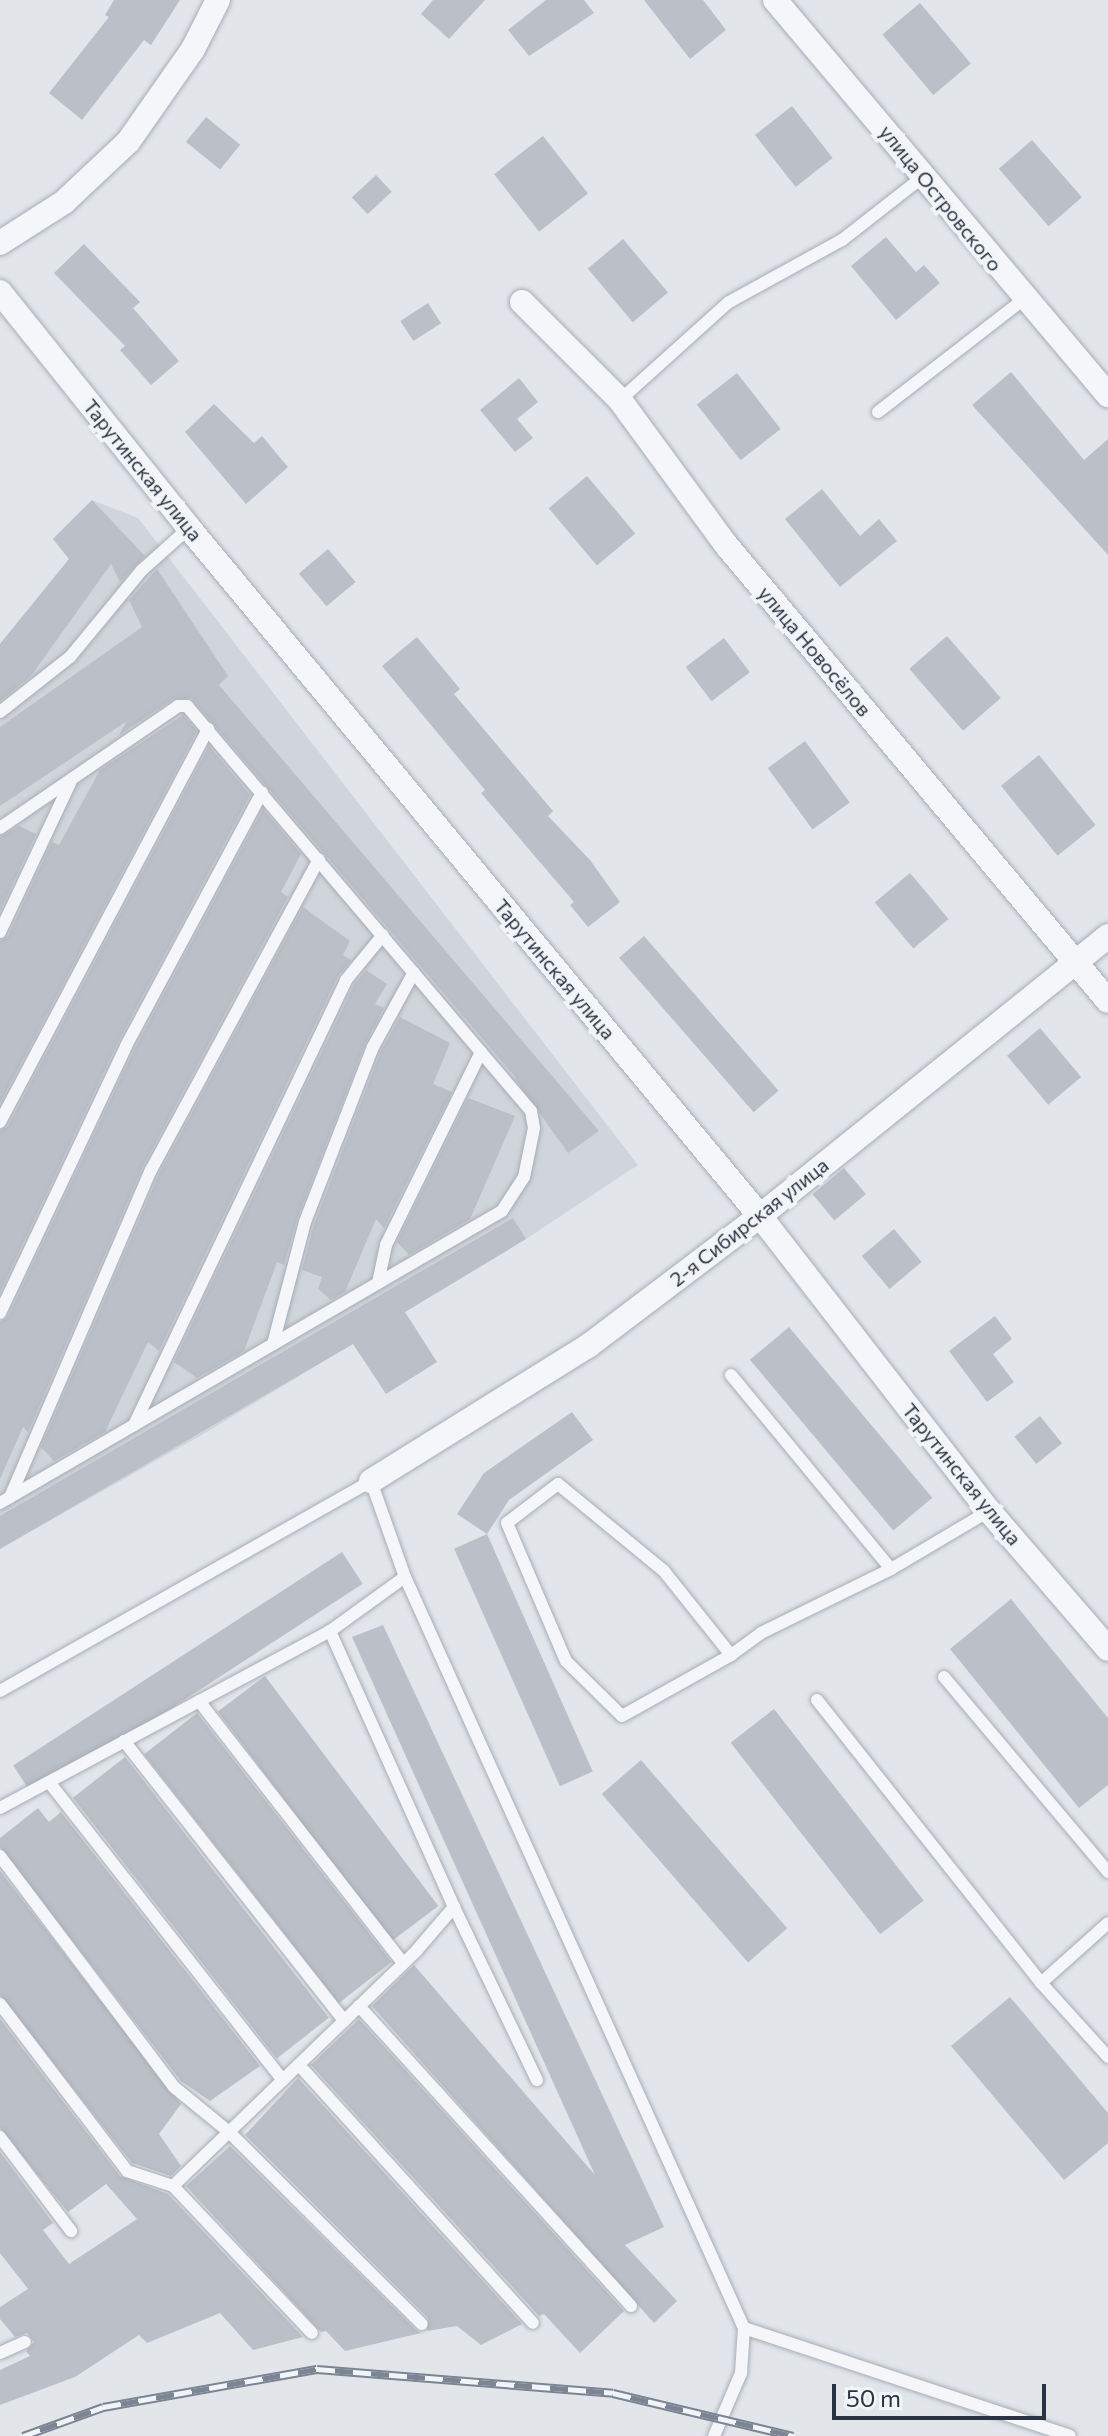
<!DOCTYPE html>
<meta charset="utf-8">
<style>
body{margin:0}
#map{position:relative;width:1108px;height:2436px;overflow:hidden;background:#e2e6eb;font-family:Commissioner,sans-serif}
div>[style]{position:absolute}
.built>*{inset:0;background:#d0d5dc}
.building>*{inset:0;background:#babfc8;transform-origin:0 0}
.roads{filter:drop-shadow(0 0 2px #a7adb5) drop-shadow(0 0 2px #a7adb5)}
.service>*{height:12px;margin:-6px;padding:0 6px;transform-origin:6px;border-radius:6px;background:#f5f6f9}
.minor>*{height:24px;margin:-12px;padding:0 12px;transform-origin:12px;border-radius:12px;background:#f5f6f9}
.rail>*{height:9px;margin-top:-4.5px;transform-origin:0;background:repeating-linear-gradient(90deg,#f2f5f8 0 18px,#7c8594 0 36px);box-sizing:border-box;border-block:2px solid #7c8594}
span{translate:-50% -50%;white-space:nowrap;text-align:center;line-height:1.15;-webkit-text-stroke:8px #f2f5f8;paint-order:stroke}
.street-label{font-size:20px;color:#2a3343}
.scale{position:absolute;left:832px;top:2384px;width:214px;height:36px;box-sizing:border-box;border:4px solid #2a3343;border-top:0;padding-left:10px;font-size:24px;line-height:28px;white-space:nowrap;color:#2a3343;-webkit-text-stroke:6px #f2f5f8;paint-order:stroke}
</style>
<div id="map">
<div class="built">
<div style="clip-path:polygon(92px 500px,138px 518px,638px 1165px,526px 1239px,207px 1432px,0 1549px,0 644px,69px 559px,53px 539px)"></div>
</div>
<div class="building">
<div style="clip-path:polygon(114px 0,180px 0,151px 45px,144px 40px,82px 120px,49px 93px,109px 17px,105px 15px)"></div>
<div style="clip-path:polygon(433px 0,485px 0,449px 39px,421px 14px)"></div>
<div style="clip-path:polygon(546px 0,584px 0,594px 13px,529px 56px,508px 30px)"></div>
<div style="clip-path:polygon(644px 0,703px 0,726px 30px,690px 59px)"></div>
<div style="left:920px;top:3px;width:79px;height:49px;rotate:50deg"></div>
<div style="left:792px;top:106px;width:66px;height:47px;rotate:52deg"></div>
<div style="left:206px;top:117px;width:44px;height:32px;rotate:39deg"></div>
<div style="left:543px;top:136px;width:73px;height:62px;rotate:52deg"></div>
<div style="left:1032px;top:140px;width:76px;height:44px;rotate:49deg"></div>
<div style="left:376px;top:175px;width:23px;height:33px;rotate:47deg"></div>
<div style="clip-path:polygon(886px 237px,916px 272px,924px 265px,940px 283px,896px 320px,851px 266px)"></div>
<div style="left:623px;top:239px;width:70px;height:46px;rotate:50deg"></div>
<div style="clip-path:polygon(84px 244px,140px 302px,133px 308px,179px 361px,151px 385px,120px 350px,125px 346px,54px 273px)"></div>
<div style="left:428px;top:303px;width:24px;height:33px;rotate:57deg"></div>
<div style="clip-path:polygon(1011px 372px,1084px 460px,1108px 439px,1108px 555px,972px 405px)"></div>
<div style="left:737px;top:373px;width:71px;height:51px;rotate:52deg"></div>
<div style="clip-path:polygon(519px 378px,538px 402px,517px 419px,533px 438px,515px 452px,480px 410px)"></div>
<div style="clip-path:polygon(214px 404px,254px 443px,262px 436px,288px 467px,246px 504px,185px 432px)"></div>
<div style="left:587px;top:476px;width:75px;height:50px;rotate:50deg"></div>
<div style="clip-path:polygon(822px 489px,860px 536px,879px 519px,897px 541px,840px 587px,785px 519px)"></div>
<div style="clip-path:polygon(92px 500px,145px 556px,120px 582px,111px 564px,31px 676px,0 701px,0 644px,69px 559px,53px 539px)"></div>
<div style="left:328px;top:549px;width:43px;height:38px;rotate:50deg"></div>
<div style="clip-path:polygon(157px 569px,228px 676px,219px 685px,599px 1131px,568px 1153px,514px 1077px,518px 1080px,191px 698px,173px 699px,119px 735px,127px 721px,0 806px,0 727px,142px 627px,129px 600px)"></div>
<div style="left:947px;top:636px;width:82px;height:50px;rotate:49deg"></div>
<div style="clip-path:polygon(417px 637px,460px 689px,454px 694px,553px 811px,548px 816px,590px 860px,620px 902px,588px 927px,570px 905px,574px 902px,481px 793px,485px 790px,382px 666px)"></div>
<div style="left:724px;top:638px;width:43px;height:48px;rotate:53deg"></div>
<div style="clip-path:polygon(183px 715px,197px 731px,0 1103px,0 941px,8px 936px,52px 842px,59px 845px,100px 770px)"></div>
<div style="left:805px;top:741px;width:76px;height:46px;rotate:54deg"></div>
<div style="clip-path:polygon(209px 746px,250px 795px,118px 1042px,0 1292px,0 1131px,8px 1126px)"></div>
<div style="left:1039px;top:755px;width:90px;height:49px;rotate:51deg"></div>
<div style="clip-path:polygon(263px 809px,301px 854px,281px 892px,288px 897px,143px 1166px,28px 1432px,23px 1427px,0 1479px,0 1322px,8px 1317px,134px 1050px)"></div>
<div style="clip-path:polygon(19px 826px,36px 834px,0 911px,0 837px)"></div>
<div style="left:910px;top:873px;width:60px;height:46px;rotate:50deg"></div>
<div style="clip-path:polygon(303px 907px,350px 941px,343px 955px,351px 960px,338px 976px,159px 1351px,148px 1342px,105px 1432px,54px 1461px,41px 1447px,159px 1174px)"></div>
<div style="left:644px;top:936px;width:205px;height:33px;rotate:49deg"></div>
<div style="clip-path:polygon(366px 970px,387px 984px,375px 1004px,384px 1008px,365px 1044px,297px 1219px,284px 1265px,277px 1262px,244px 1351px,197px 1378px,174px 1362px,354px 985px)"></div>
<div style="clip-path:polygon(400px 1017px,450px 1043px,433px 1084px,452px 1092px,384px 1228px,376px 1219px,345px 1292px,331px 1300px,318px 1289px,322px 1277px,302px 1270px,314px 1225px,381px 1051px)"></div>
<div style="left:1040px;top:1028px;width:64px;height:43px;rotate:50deg"></div>
<div style="clip-path:polygon(468px 1098px,515px 1116px,470px 1219px,409px 1255px,397px 1242px)"></div>
<div style="left:844px;top:1168px;width:34px;height:41px;rotate:50deg"></div>
<div style="clip-path:polygon(513px 1218px,526px 1239px,405px 1312px,437px 1362px,386px 1394px,353px 1344px,0 1549px,0 1516px)"></div>
<div style="left:894px;top:1229px;width:43px;height:42px;rotate:50deg"></div>
<div style="clip-path:polygon(995px 1316px,1012px 1339px,993px 1354px,1014px 1382px,987px 1402px,949px 1351px)"></div>
<div style="left:789px;top:1327px;width:223px;height:51px;rotate:50deg"></div>
<div style="clip-path:polygon(572px 1412px,593px 1440px,509px 1500px,487px 1534px,457px 1514px,484px 1473px)"></div>
<div style="left:1040px;top:1416px;width:35px;height:33px;rotate:51deg"></div>
<div style="left:487px;top:1534px;width:260px;height:36px;rotate:66deg"></div>
<div style="left:342px;top:1552px;width:38px;height:392px;rotate:57deg"></div>
<div style="clip-path:polygon(1011px 1599px,1108px 1718px,1108px 1785px,1079px 1808px,950px 1649px)"></div>
<div style="clip-path:polygon(383px 1625px,664px 2227px,625px 2245px,677px 2301px,654px 2323px,372px 2006px,414px 1965px,595px 2175px,352px 1637px)"></div>
<div style="left:265px;top:1676px;width:288px;height:59px;rotate:53deg"></div>
<div style="left:774px;top:1709px;width:243px;height:55px;rotate:52deg"></div>
<div style="left:197px;top:1713px;width:316px;height:67px;rotate:52deg"></div>
<div style="left:125px;top:1757px;width:331px;height:66px;rotate:52deg"></div>
<div style="left:641px;top:1760px;width:223px;height:52px;rotate:49deg"></div>
<div style="clip-path:polygon(38px 1808px,49px 1822px,61px 1812px,260px 2066px,210px 2101px,181px 2081px,0 1847px,0 1838px)"></div>
<div style="clip-path:polygon(0 1871px,181px 2104px,159px 2134px,181px 2166px,171px 2176px,132px 2163px,0 1995px)"></div>
<div style="clip-path:polygon(1010px 1997px,1108px 2113px,1108px 2143px,1064px 2180px,951px 2046px)"></div>
<div style="clip-path:polygon(0 2019px,120px 2176px,168px 2194px,303px 2337px,253px 2350px,220px 2313px,147px 2343px,139px 2335px,75px 2377px,0 2405px,0 2370px,30px 2356px,26px 2351px,34px 2342px,27px 2333px,15px 2337px,0 2319px,0 2307px,28px 2289px,0 2253px,0 2152px,53px 2223px,43px 2230px,69px 2264px,137px 2219px,106px 2184px,68px 2212px,0 2128px)"></div>
<div style="clip-path:polygon(359px 2019px,624px 2311px,580px 2353px,544px 2314px,539px 2316px,311px 2065px)"></div>
<div style="clip-path:polygon(298px 2078px,522px 2324px,481px 2345px,457px 2326px,427px 2331px,428px 2318px,245px 2135px)"></div>
<div style="clip-path:polygon(230px 2146px,416px 2330px,421px 2333px,345px 2351px,326px 2331px,321px 2332px,186px 2186px)"></div>
</div>
<div class="roads">
<div class="service">
<div style="left:620px;top:400px;width:147px;rotate:-42deg"></div>
<div style="left:729px;top:302px;width:129px;rotate:-28.8deg"></div>
<div style="left:842px;top:240px;width:104px;rotate:-38deg"></div>
<div style="left:878px;top:412px;width:185px;rotate:-37.7deg"></div>
<div style="left:0;top:712px;width:89px;rotate:-38.2deg"></div>
<div style="left:70px;top:657px;width:113px;rotate:-50.4deg"></div>
<div style="left:142px;top:570px;width:63px;rotate:-41.8deg"></div>
<div style="left:0;top:828px;width:216px;rotate:-34.4deg"></div>
<div style="left:178px;top:706px;width:9px"></div>
<div style="left:187px;top:706px;width:531px;rotate:49.66deg"></div>
<div style="left:531px;top:1111px;width:17px;rotate:80deg"></div>
<div style="left:534px;top:1128px;width:50px;rotate:101.5deg"></div>
<div style="left:524px;top:1177px;width:40px;rotate:122.9deg"></div>
<div style="left:502px;top:1211px;width:581px;rotate:149.81deg"></div>
<div style="left:0;top:932px;width:165px;rotate:-64.8deg"></div>
<div style="left:0;top:1122px;width:445px;rotate:-62.1deg"></div>
<div style="left:378px;top:1283px;width:39px;rotate:-78deg"></div>
<div style="left:386px;top:1245px;width:215px;rotate:-63.8deg"></div>
<div style="left:0;top:1313px;width:295px;rotate:-64.7deg"></div>
<div style="left:126px;top:1046px;width:288px;rotate:-61.8deg"></div>
<div style="left:273px;top:1344px;width:126px;rotate:-75.3deg"></div>
<div style="left:305px;top:1222px;width:188px;rotate:-68.8deg"></div>
<div style="left:373px;top:1047px;width:85px;rotate:-61.3deg"></div>
<div style="left:731px;top:1375px;width:251px;rotate:50.5deg"></div>
<div style="left:134px;top:1425px;width:493px;rotate:-64.5deg"></div>
<div style="left:346px;top:980px;width:58px;rotate:-50.6deg"></div>
<div style="left:10px;top:1497px;width:356px;rotate:-66.7deg"></div>
<div style="left:151px;top:1170px;width:353px;rotate:-61.6deg"></div>
<div style="left:731px;top:1655px;width:107px;rotate:-128.6deg"></div>
<div style="left:664px;top:1571px;width:137px;rotate:-140.6deg"></div>
<div style="left:558px;top:1484px;width:64px;rotate:142.6deg"></div>
<div style="left:507px;top:1523px;width:150px;rotate:66.9deg"></div>
<div style="left:566px;top:1661px;width:78px;rotate:44.5deg"></div>
<div style="left:622px;top:1716px;width:125px;rotate:-29.2deg"></div>
<div style="left:731px;top:1655px;width:37px;rotate:-36deg"></div>
<div style="left:761px;top:1633px;width:145px;rotate:-26.2deg"></div>
<div style="left:891px;top:1569px;width:114px;rotate:-30.6deg"></div>
<div style="left:944px;top:1677px;width:255px;rotate:49.9deg"></div>
<div style="left:0;top:1691px;width:426px;rotate:-29.5deg"></div>
<div style="left:371px;top:1481px;width:102px;rotate:70.5deg"></div>
<div style="left:405px;top:1577px;width:824px;rotate:65.71deg"></div>
<div style="left:744px;top:2328px;width:343px;rotate:18.3deg"></div>
<div style="left:817px;top:1700px;width:361px;rotate:51.6deg"></div>
<div style="left:1041px;top:1983px;width:90px;rotate:-41.8deg"></div>
<div style="left:199px;top:1701px;width:332px;rotate:52.1deg"></div>
<div style="left:124px;top:1741px;width:356px;rotate:51.8deg"></div>
<div style="left:49px;top:1782px;width:379px;rotate:51.9deg"></div>
<div style="left:0;top:1808px;width:374px;rotate:-28.2deg"></div>
<div style="left:330px;top:1631px;width:92px;rotate:-35.8deg"></div>
<div style="left:0;top:1856px;width:289px;rotate:53deg"></div>
<div style="left:174px;top:2087px;width:71px;rotate:39.3deg"></div>
<div style="left:229px;top:2132px;width:272px;rotate:44.9deg"></div>
<div style="left:454px;top:1907px;width:192px;rotate:64.4deg"></div>
<div style="left:1041px;top:1983px;width:100px;rotate:47.8deg"></div>
<div style="left:0;top:2004px;width:210px;rotate:52.7deg"></div>
<div style="left:127px;top:2171px;width:48px;rotate:18.1deg"></div>
<div style="left:173px;top:2186px;width:339px;rotate:-44deg"></div>
<div style="left:417px;top:1950px;width:57px;rotate:-49.3deg"></div>
<div style="left:454px;top:1907px;width:303px;rotate:-114.2deg"></div>
<div style="left:359px;top:2006px;width:405px;rotate:47.8deg"></div>
<div style="left:299px;top:2065px;width:348px;rotate:47.8deg"></div>
<div style="left:0;top:2137px;width:118px;rotate:52.9deg"></div>
<div style="left:173px;top:2186px;width:202px;rotate:46.6deg"></div>
<div style="left:0;top:2353px;width:27px;rotate:-24deg"></div>
<div style="left:714px;top:2436px;width:69px;rotate:-66.8deg"></div>
<div style="left:741px;top:2373px;width:45px;rotate:-86.2deg"></div>
</div>
<div class="minor">
<div style="left:775px;top:0;width:517px;rotate:49.87deg"></div>
<div style="left:0;top:243px;width:76px;rotate:-32.6deg"></div>
<div style="left:64px;top:202px;width:88px;rotate:-43.2deg"></div>
<div style="left:128px;top:142px;width:113px;rotate:-55deg"></div>
<div style="left:193px;top:49px;width:55px;rotate:-63deg"></div>
<div style="left:0;top:292px;width:302px;rotate:51.3deg"></div>
<div style="left:189px;top:528px;width:894px;rotate:50.31deg"></div>
<div style="left:760px;top:1216px;width:373px;rotate:52.2deg"></div>
<div style="left:989px;top:1511px;width:182px;rotate:49.2deg"></div>
<div style="left:522px;top:302px;width:139px;rotate:45deg"></div>
<div style="left:620px;top:400px;width:181px;rotate:53.8deg"></div>
<div style="left:727px;top:546px;width:593px;rotate:50.06deg"></div>
<div style="left:371px;top:1481px;width:256px;rotate:-31.9deg"></div>
<div style="left:588px;top:1346px;width:216px;rotate:-37.1deg"></div>
<div style="left:760px;top:1216px;width:447px;rotate:-38.8deg"></div>
</div>
</div>
<div class="rail">
<div style="left:23px;top:2436px;width:85px;rotate:-19.9deg"></div>
<div style="left:103px;top:2407px;width:217px;rotate:-10.1deg"></div>
<div style="left:317px;top:2369px;width:297px;rotate:4.6deg"></div>
<div style="left:613px;top:2393px;width:185px;rotate:13.4deg"></div>
</div>
<div class="street-label">
<span style="left:941px;top:198px;rotate:51deg">улица Островского</span>
<span style="left:143px;top:470px;rotate:51deg">Тарутинская улица</span>
<span style="left:815px;top:651px;rotate:50deg">улица Новосёлов</span>
<span style="left:555px;top:969px;rotate:50deg">Тарутинская улица</span>
<span style="left:749px;top:1222px;rotate:-38deg">2-я Сибирская улица</span>
<span style="left:962px;top:1474px;rotate:51deg">Тарутинская улица</span>
</div>
<div class="scale">50 m</div>
</div>
